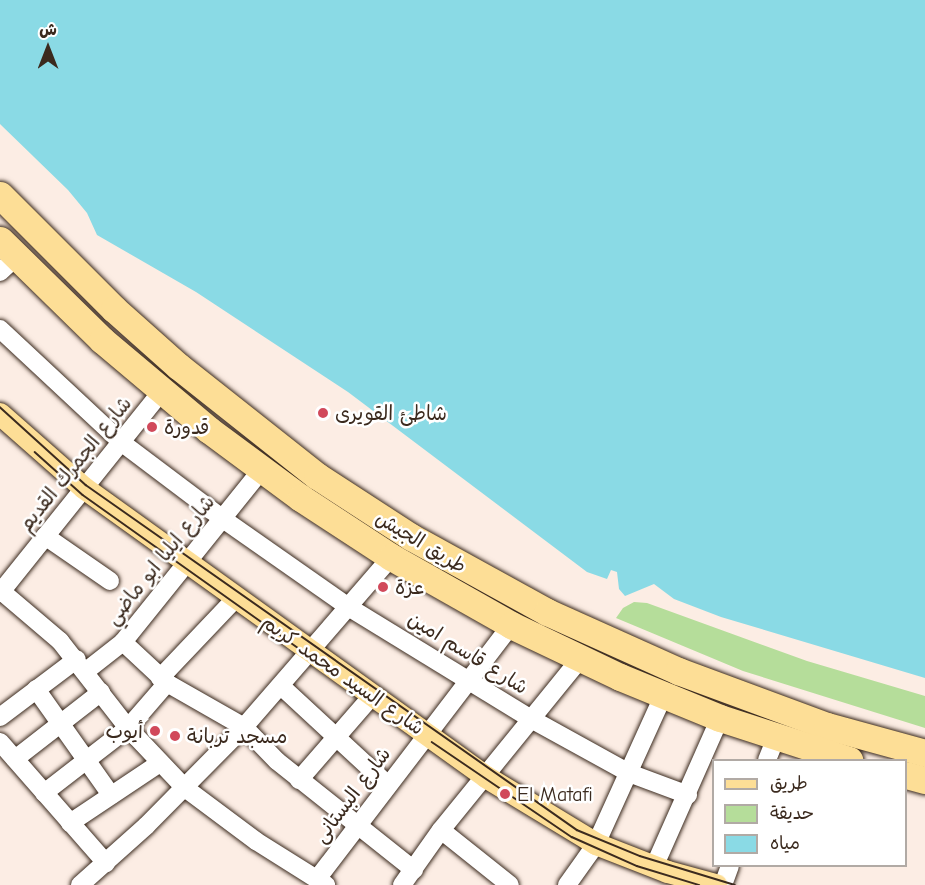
<!DOCTYPE html>
<meta charset="utf-8">
<style>
body{margin:0}
#map{position:relative;width:925px;height:885px;overflow:hidden;background:#fcede4;font-family:"Comic Neue","Playpen Sans Arabic",sans-serif}
div>[style]{position:absolute}
.green>*{inset:0;background:#b5dd9a}
.water>*{inset:0;background:#8adae5}
.roads{filter:drop-shadow(0 0 2px #3b2a1e) drop-shadow(0 0 2px #3b2a1e)}
.minor>*{height:18px;margin:-9px;padding:0 9px;transform-origin:9px;border-radius:9px;background:#fff}
.major>*{height:22px;margin:-11px;padding:0 11px;transform-origin:11px;border-radius:11px;background:#fdde96}
.highway>*{height:27px;margin:-13.5px;padding:0 13.5px;transform-origin:13.5px;border-radius:13.5px;background:#fdde96}
.tram>*{height:1.5px;margin:-0.75px;padding:0 0.75px;transform-origin:0.75px;border-radius:0.75px;background:#3b2a1e}
.dots>*{width:16px;height:16px;translate:-50% -50%;box-sizing:border-box;border:3px solid #fff;border-radius:50%}
span{translate:-50% -50%;white-space:nowrap;text-align:center;line-height:1.15;-webkit-text-stroke:5px #fff;paint-order:stroke}
.poi-label{font-size:20px;color:#3b2a1e}
.left{translate:0 -50%;text-align:left}
.right{translate:-100% -50%;text-align:right}
.street-label{font-size:20px;color:#3b2a1e}
.legend{position:absolute;left:712px;top:759px;width:195px;height:108px;box-sizing:border-box;background:#fff;border:2px solid #b1aaa5;margin:0;padding:8px 10px;list-style:none;font-size:18px;color:#3b2a1e}
.legend li{display:flex;align-items:center;gap:12px;height:30px}
.legend b{width:30px;border:2px solid #b1aaa5}
.north{position:absolute;left:18px;top:18px;width:60px;height:60px;-webkit-text-stroke:4px #fff;paint-order:stroke;rotate:0deg;font-size:16px;font-weight:700;line-height:24px;text-align:center;color:#3b2a1e}
.north::after{content:'';display:block;margin:auto;width:21px;height:27px;background:#3b2a1e;clip-path:polygon(50% 0,100% 100%,50% 72%,0 100%)}
</style>
<div id="map">
<div class="green">
<div style="clip-path:polygon(634px 602px,647px 603px,807px 661px,925px 696px,925px 728px,743px 671px,616px 618px,623px 608px)"></div>
</div>
<div class="water">
<div style="clip-path:polygon(0 0,925px 0,925px 678px,721px 617px,674px 599px,654px 584px,625px 596px,619px 589px,617px 572px,611px 570px,607px 579px,587px 572px,348px 392px,196px 292px,97px 235px,87px 213px,68px 190px,0 124px)"></div>
</div>
<div class="roads">
<div class="minor">
<div style="left:0;top:272px;width:22px;rotate:-43deg"></div>
<div style="left:0;top:329px;width:166px;rotate:43deg"></div>
<div style="left:121px;top:442px;width:128px;rotate:37deg"></div>
<div style="left:223px;top:519px;width:155px;rotate:35deg"></div>
<div style="left:350px;top:608px;width:215px;rotate:31.5deg"></div>
<div style="left:533px;top:720px;width:110px;rotate:28.9deg"></div>
<div style="left:629px;top:773px;width:63px;rotate:20.4deg"></div>
<div style="left:45px;top:536px;width:79px;rotate:34.7deg"></div>
<div style="left:0;top:590px;width:79px;rotate:40.4deg"></div>
<div style="left:60px;top:641px;width:110px;rotate:52deg"></div>
<div style="left:128px;top:728px;width:83px;rotate:46.5deg"></div>
<div style="left:185px;top:788px;width:89px;rotate:36.7deg"></div>
<div style="left:256px;top:841px;width:83px;rotate:32.2deg"></div>
<div style="left:0;top:593px;width:259px;rotate:-51.3deg"></div>
<div style="left:123px;top:642px;width:60px;rotate:43deg"></div>
<div style="left:167px;top:683px;width:89px;rotate:29.7deg"></div>
<div style="left:244px;top:727px;width:47px;rotate:45.9deg"></div>
<div style="left:277px;top:761px;width:175px;rotate:38.5deg"></div>
<div style="left:86px;top:671px;width:47px;rotate:-38.1deg"></div>
<div style="left:123px;top:642px;width:222px;rotate:-51.2deg"></div>
<div style="left:160px;top:678px;width:109px;rotate:-46.5deg"></div>
<div style="left:281px;top:686px;width:146px;rotate:42.8deg"></div>
<div style="left:36px;top:689px;width:130px;rotate:54.7deg"></div>
<div style="left:0;top:717px;width:96px;rotate:-37deg"></div>
<div style="left:0;top:742px;width:161px;rotate:48.8deg"></div>
<div style="left:15px;top:759px;width:109px;rotate:-37.9deg"></div>
<div style="left:767px;top:760px;width:24px;rotate:-68deg"></div>
<div style="left:299px;top:780px;width:113px;rotate:-49deg"></div>
<div style="left:44px;top:793px;width:106px;rotate:-37.7deg"></div>
<div style="left:128px;top:728px;width:60px;rotate:-49.1deg"></div>
<div style="left:70px;top:823px;width:108px;rotate:-33.7deg"></div>
<div style="left:441px;top:830px;width:88px;rotate:38.6deg"></div>
<div style="left:654px;top:867px;width:163px;rotate:-66.1deg"></div>
<div style="left:317px;top:879px;width:320px;rotate:-52.6deg"></div>
<div style="left:80px;top:885px;width:89px;rotate:-41.8deg"></div>
<div style="left:146px;top:826px;width:139px;rotate:-45.3deg"></div>
<div style="left:244px;top:727px;width:225px;rotate:-49.1deg"></div>
<div style="left:402px;top:885px;width:67px;rotate:-54.7deg"></div>
<div style="left:441px;top:830px;width:220px;rotate:-50.9deg"></div>
<div style="left:567px;top:885px;width:50px;rotate:-54.7deg"></div>
<div style="left:596px;top:844px;width:162px;rotate:-65.6deg"></div>
<div style="left:723px;top:885px;width:20px;rotate:-70deg"></div>
</div>
<div class="major">
<div style="left:0;top:414px;width:112px;rotate:41.4deg"></div>
<div style="left:84px;top:488px;width:495px;rotate:35.7deg"></div>
<div style="left:486px;top:777px;width:129px;rotate:31.3deg"></div>
<div style="left:596px;top:844px;width:77px;rotate:21.3deg"></div>
<div style="left:668px;top:872px;width:50px;rotate:15.2deg"></div>
</div>
<div class="highway">
<div style="left:0;top:195px;width:161px;rotate:45deg"></div>
<div style="left:114px;top:309px;width:86px;rotate:41.7deg"></div>
<div style="left:178px;top:366px;width:177px;rotate:38.4deg"></div>
<div style="left:317px;top:476px;width:112px;rotate:33deg"></div>
<div style="left:411px;top:537px;width:155px;rotate:28.9deg"></div>
<div style="left:547px;top:612px;width:144px;rotate:24.2deg"></div>
<div style="left:678px;top:671px;width:159px;rotate:20.3deg"></div>
<div style="left:827px;top:726px;width:102px;rotate:15.4deg"></div>
<div style="left:0;top:240px;width:143px;rotate:44.4deg"></div>
<div style="left:102px;top:340px;width:140px;rotate:40.1deg"></div>
<div style="left:209px;top:430px;width:114px;rotate:36.5deg"></div>
<div style="left:301px;top:498px;width:108px;rotate:33.2deg"></div>
<div style="left:391px;top:557px;width:138px;rotate:29.5deg"></div>
<div style="left:511px;top:625px;width:121px;rotate:25.5deg"></div>
<div style="left:620px;top:677px;width:108px;rotate:22.3deg"></div>
<div style="left:720px;top:718px;width:136px;rotate:18deg"></div>
<div style="left:906px;top:775px;width:20px;rotate:15deg"></div>
</div>
</div>
<div class="tram">
<div style="left:0;top:407px;width:116px;rotate:42.2deg"></div>
<div style="left:86px;top:485px;width:600px;rotate:35.09deg"></div>
<div style="left:577px;top:830px;width:68px;rotate:22.4deg"></div>
<div style="left:640px;top:856px;width:99px;rotate:17deg"></div>
<div style="left:35px;top:452px;width:64px;rotate:41.9deg"></div>
<div style="left:83px;top:495px;width:296px;rotate:35.4deg"></div>
<div style="left:432px;top:742px;width:169px;rotate:34.2deg"></div>
<div style="left:572px;top:837px;width:71px;rotate:24deg"></div>
<div style="left:637px;top:866px;width:65px;rotate:17deg"></div>
</div>
<div class="dots">
<div style="left:323px;top:413px;background:#d1495b"></div>
<div style="left:152px;top:427px;background:#d1495b"></div>
<div style="left:383px;top:587px;background:#d1495b"></div>
<div style="left:155px;top:731px;background:#d1495b"></div>
<div style="left:175px;top:736px;background:#d1495b"></div>
<div style="left:505px;top:794px;background:#d1495b"></div>
</div>
<div class="poi-label">
<span class="left" style="left:335px;top:413px">شاطئ القويرى</span>
<span class="left" style="left:164px;top:427px">قدورة</span>
<span class="left" style="left:395px;top:587px">عزة</span>
<span class="right" style="left:143px;top:731px">أيوب</span>
<span class="left" style="left:187px;top:736px">مسجد تربانة</span>
<span class="left" style="left:517px;top:794px">El Matafi</span>
</div>
<div class="street-label">
<span style="left:75px;top:464px;rotate:-51deg">شارع الجمرك القديم</span>
<span style="left:421px;top:542px;rotate:31deg">طريق الجيش</span>
<span style="left:160px;top:560px;rotate:-51deg">شارع ايليا ابو ماضي</span>
<span style="left:468px;top:653px;rotate:32deg">شارع قاسم امين</span>
<span style="left:343px;top:675px;rotate:35deg">شارع السيد محمد كريم</span>
<span style="left:352px;top:795px;rotate:-53deg">شارع البستانى</span>
</div>
<ul class="legend">
<li><b style="height:8px;background:#fdde96"></b>طريق</li>
<li><b style="height:16px;background:#b5dd9a"></b>حديقة</li>
<li><b style="height:16px;background:#8adae5"></b>مياه</li>
</ul>
<div class="north">ش</div>
</div>
